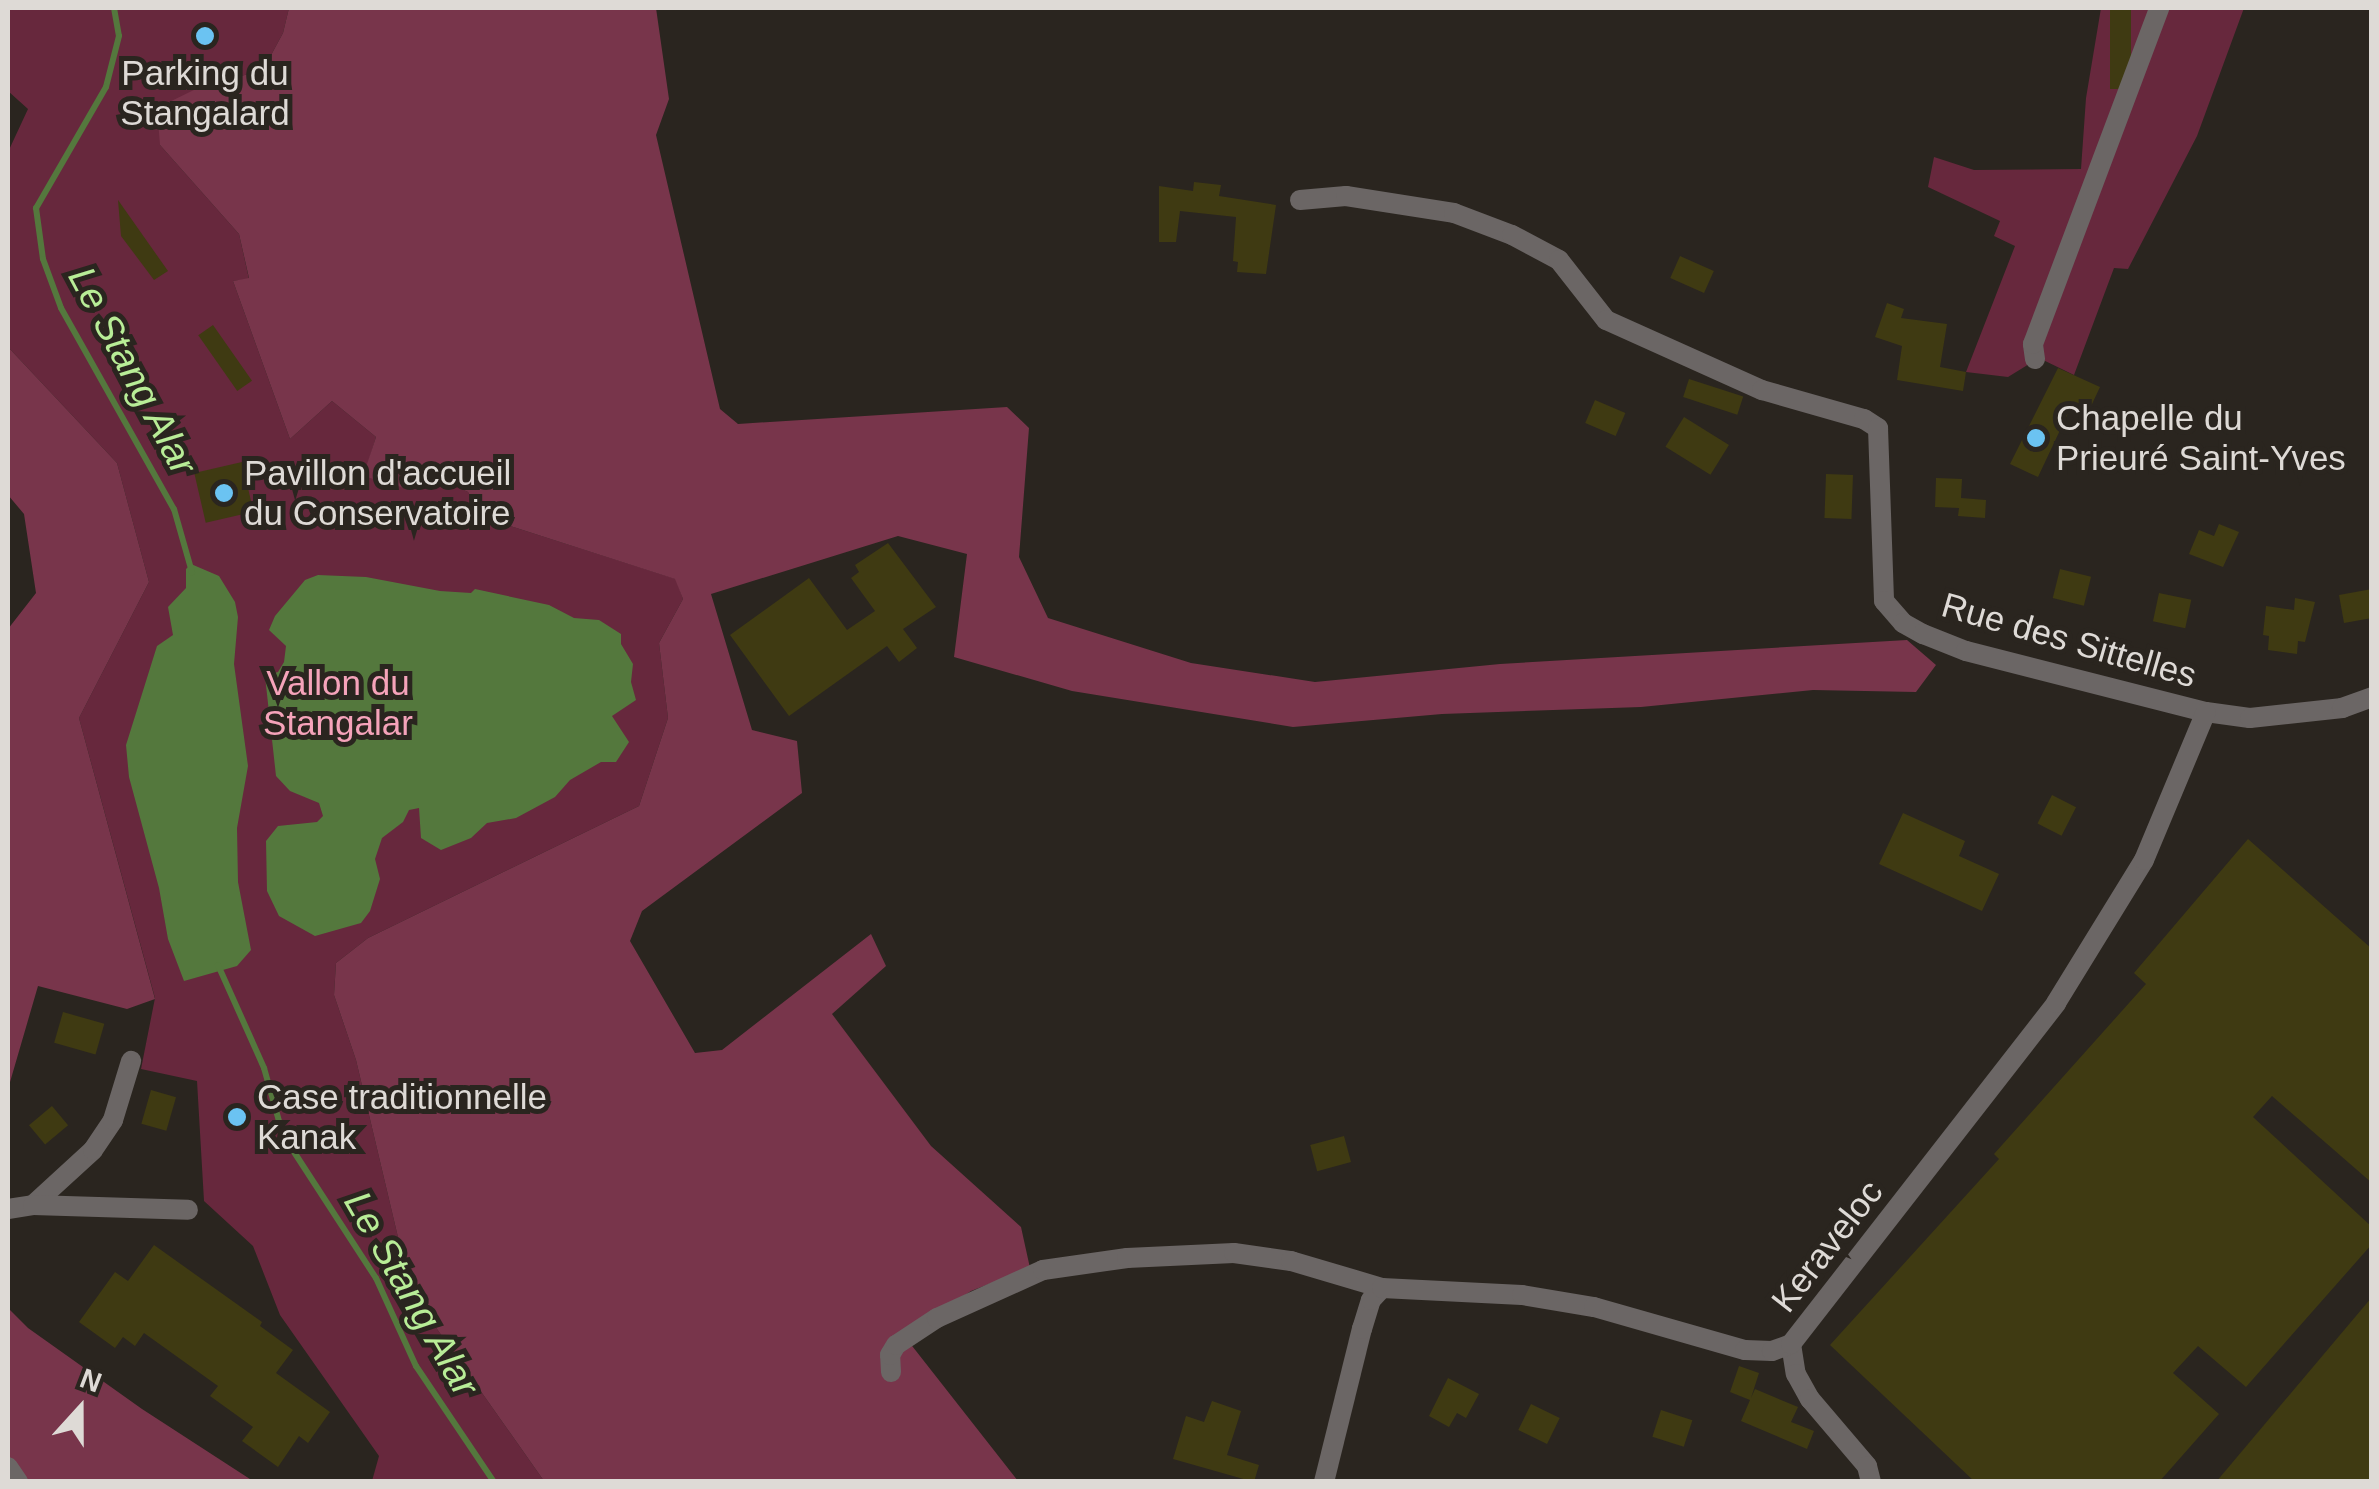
<!DOCTYPE html>
<meta charset="utf-8">
<style>
body{margin:0}
#map{position:relative;width:2379px;height:1489px;overflow:hidden;background:#2a251f;font-family:Arial,sans-serif}
div>[style]{position:absolute}
.green>*{inset:0;background:#67283d}
.forest>*{inset:0;background:#78354b}
.water>*{inset:0;background:#54783d}
.stream>*{height:6px;margin:-3px;padding:0 3px;transform-origin:3px;border-radius:3px;background:#54783d}
.building>*{inset:0;background:#3f3a12;transform-origin:0 0}
.street>*{height:20px;margin:-10px;padding:0 10px;transform-origin:10px;border-radius:10px;background:#6b6665}
.dots>*{width:28px;height:28px;translate:-50% -50%;box-sizing:border-box;border:5px solid #2a251f;border-radius:50%}
span{translate:-50% -50%;white-space:nowrap;text-align:center;line-height:1.15;-webkit-text-stroke:10px #2a251f;paint-order:stroke}
.poi-label{font-size:35px;color:#dedad6}
.left{translate:0 -50%;text-align:left}
.street-label{font-size:35px;color:#dedad6}
.park-label{font-size:35px;color:#f5a3ba}
.water-label{font-size:38px;color:#b8ed97;font-style:italic}
.frame{position:absolute;inset:0;border:10px solid #dedad6;pointer-events:none}
.north{position:absolute;left:30px;top:1359px;width:100px;height:100px;-webkit-text-stroke:8px #2a251f;paint-order:stroke;rotate:21deg;font-size:28px;font-weight:700;line-height:40px;text-align:center;color:#dedad6}
.north::after{content:'';display:block;margin:auto;width:35px;height:45px;background:#dedad6;clip-path:polygon(50% 0,100% 100%,50% 72%,0 100%)}
</style>
<div id="map">
<div class="green">
<div style="clip-path:polygon(8px 8px,289px 8px,283px 33px,263px 70px,200px 87px,160px 145px,239px 234px,249px 279px,233px 281px,290px 439px,332px 401px,376px 437px,364px 476px,427px 473px,468px 492px,482px 517px,676px 579px,683px 599px,659px 643px,668px 718px,639px 806px,368px 938px,336px 963px,334px 995px,356px 1060px,411px 1292px,544px 1481px,372px 1481px,379px 1456px,280px 1315px,253px 1246px,204px 1201px,197px 1081px,141px 1069px,155px 998px,79px 718px,149px 582px,117px 463px,8px 347px,8px 152px,28px 109px,8px 91px)"></div>
<div style="clip-path:polygon(2101px 8px,2244px 8px,2197px 136px,2128px 269px,2114px 268px,2074px 375px,2039px 358px,2008px 377px,1966px 372px,2015px 246px,1994px 236px,2000px 221px,1928px 187px,1934px 157px,1974px 170px,2081px 169px,2086px 98px)"></div>
</div>
<div class="forest">
<div style="clip-path:polygon(289px 8px,656px 8px,669px 99px,656px 135px,720px 409px,738px 424px,1007px 407px,1029px 428px,1019px 557px,1048px 618px,1191px 663px,1315px 682px,1500px 664px,1907px 640px,1936px 665px,1916px 692px,1813px 690px,1641px 707px,1442px 714px,1293px 727px,1072px 691px,954px 657px,967px 554px,898px 536px,711px 594px,752px 730px,797px 741px,802px 793px,642px 911px,630px 941px,695px 1053px,722px 1050px,871px 934px,886px 966px,832px 1014px,931px 1146px,1021px 1227px,1030px 1268px,971px 1291px,924px 1323px,909px 1342px,1018px 1481px,544px 1481px,411px 1292px,356px 1060px,334px 995px,336px 963px,368px 938px,639px 806px,668px 718px,659px 643px,683px 599px,675px 579px,482px 517px,468px 492px,427px 473px,408px 489px,363px 476px,376px 437px,332px 401px,290px 439px,233px 281px,249px 278px,239px 234px,160px 145px,157px 108px,200px 87px,263px 70px,283px 33px)"></div>
<div style="clip-path:polygon(8px 347px,117px 463px,149px 582px,79px 718px,155px 999px,127px 1009px,38px 986px,8px 1089px,8px 629px,36px 593px,24px 514px,8px 495px)"></div>
<div style="clip-path:polygon(8px 1308px,28px 1328px,142px 1409px,253px 1481px,8px 1481px)"></div>
</div>
<div class="water">
<div style="clip-path:polygon(191px 564px,219px 576px,235px 602px,238px 617px,234px 664px,248px 766px,237px 828px,238px 882px,251px 950px,237px 966px,184px 981px,168px 939px,159px 888px,129px 777px,126px 745px,157px 646px,173px 635px,168px 607px,186px 588px,186px 569px)"></div>
<div style="clip-path:polygon(318px 575px,366px 577px,440px 591px,471px 593px,475px 589px,549px 605px,574px 618px,599px 620px,621px 634px,621px 644px,633px 664px,631px 682px,636px 700px,612px 716px,629px 742px,616px 762px,601px 762px,570px 780px,555px 797px,516px 818px,487px 823px,471px 838px,441px 850px,421px 838px,419px 808px,409px 810px,403px 822px,382px 838px,375px 859px,380px 879px,370px 911px,361px 923px,315px 936px,279px 916px,267px 891px,266px 841px,278px 826px,317px 822px,323px 816px,319px 803px,290px 791px,276px 776px,265px 676px,278px 672px,284px 662px,286px 646px,269px 630px,275px 616px,305px 580px)"></div>
</div>
<div class="stream">
<div style="left:114px;top:8px;width:28px;rotate:80deg"></div>
<div style="left:119px;top:36px;width:53px;rotate:104.3deg"></div>
<div style="left:106px;top:87px;width:140px;rotate:120deg"></div>
<div style="left:36px;top:208px;width:51px;rotate:82.2deg"></div>
<div style="left:43px;top:259px;width:52px;rotate:69.8deg"></div>
<div style="left:61px;top:308px;width:231px;rotate:60.7deg"></div>
<div style="left:174px;top:509px;width:66px;rotate:74.1deg"></div>
<div style="left:218px;top:965px;width:113px;rotate:65.9deg"></div>
<div style="left:264px;top:1068px;width:70px;rotate:74.2deg"></div>
<div style="left:283px;top:1135px;width:171px;rotate:57deg"></div>
<div style="left:376px;top:1278px;width:97px;rotate:65.6deg"></div>
<div style="left:416px;top:1366px;width:140px;rotate:56.1deg"></div>
</div>
<div class="building">
<div style="left:2110px;top:8px;width:21px;height:81px"></div>
<div style="clip-path:polygon(1194px 182px,1221px 185px,1219px 196px,1276px 205px,1266px 274px,1237px 272px,1238px 262px,1233px 261px,1236px 217px,1180px 211px,1176px 242px,1159px 242px,1159px 186px,1193px 191px)"></div>
<div style="clip-path:polygon(118px 200px,168px 271px,154px 280px,121px 236px)"></div>
<div style="left:1680px;top:256px;width:37px;height:24px;rotate:24deg"></div>
<div style="clip-path:polygon(1887px 303px,1904px 309px,1901px 318px,1947px 324px,1940px 367px,1966px 372px,1963px 391px,1897px 380px,1902px 346px,1875px 337px)"></div>
<div style="left:213px;top:325px;width:68px;height:18px;rotate:55deg"></div>
<div style="clip-path:polygon(2058px 368px,2100px 387px,2086px 417px,2070px 409px,2038px 477px,2010px 464px)"></div>
<div style="left:1689px;top:379px;width:57px;height:19px;rotate:18deg"></div>
<div style="left:1595px;top:400px;width:33px;height:25px;rotate:23deg"></div>
<div style="left:1684px;top:417px;width:53px;height:35px;rotate:32deg"></div>
<div style="left:242px;top:462px;width:51px;height:49px;rotate:77deg"></div>
<div style="left:1826px;top:474px;width:27px;height:44px;rotate:2deg"></div>
<div style="clip-path:polygon(1936px 478px,1962px 479px,1961px 498px,1986px 500px,1985px 518px,1958px 516px,1959px 508px,1935px 507px)"></div>
<div style="clip-path:polygon(2219px 524px,2239px 532px,2223px 567px,2189px 554px,2199px 530px,2214px 536px)"></div>
<div style="clip-path:polygon(888px 543px,936px 607px,903px 629px,917px 648px,899px 662px,887px 646px,789px 716px,730px 635px,809px 578px,847px 630px,875px 611px,851px 578px,859px 572px,855px 565px)"></div>
<div style="left:2060px;top:569px;width:32px;height:30px;rotate:14deg"></div>
<div style="clip-path:polygon(2372px 589px,2372px 618px,2344px 623px,2339px 595px)"></div>
<div style="left:2159px;top:593px;width:33px;height:29px;rotate:12deg"></div>
<div style="clip-path:polygon(2295px 598px,2315px 602px,2305px 642px,2298px 641px,2297px 654px,2268px 650px,2269px 636px,2263px 635px,2266px 606px,2294px 610px)"></div>
<div style="left:2052px;top:795px;width:27px;height:32px;rotate:27deg"></div>
<div style="clip-path:polygon(1903px 813px,1965px 841px,1959px 856px,1999px 874px,1982px 911px,1879px 864px)"></div>
<div style="clip-path:polygon(2248px 839px,2372px 949px,2372px 1183px,2272px 1096px,2253px 1117px,2372px 1227px,2372px 1244px,2246px 1387px,2198px 1346px,2173px 1373px,2219px 1414px,2159px 1482px,1975px 1482px,1830px 1345px,1999px 1159px,1994px 1154px,2146px 984px,2134px 973px)"></div>
<div style="left:63px;top:1012px;width:43px;height:32px;rotate:16deg"></div>
<div style="left:151px;top:1090px;width:26px;height:35px;rotate:16deg"></div>
<div style="left:52px;top:1106px;width:25px;height:30px;rotate:50deg"></div>
<div style="left:1344px;top:1136px;width:27px;height:35px;rotate:75deg"></div>
<div style="clip-path:polygon(154px 1245px,262px 1322px,260px 1326px,293px 1350px,276px 1373px,330px 1412px,308px 1443px,299px 1436px,278px 1467px,242px 1441px,253px 1427px,210px 1396px,218px 1386px,144px 1333px,135px 1346px,123px 1337px,115px 1348px,79px 1322px,115px 1272px,128px 1281px)"></div>
<div style="clip-path:polygon(2372px 1297px,2372px 1482px,2216px 1482px)"></div>
<div style="clip-path:polygon(1739px 1366px,1759px 1373px,1751px 1398px,1755px 1389px,1798px 1407px,1791px 1422px,1814px 1431px,1807px 1449px,1741px 1421px,1750px 1400px,1730px 1392px)"></div>
<div style="clip-path:polygon(1448px 1378px,1479px 1394px,1466px 1418px,1457px 1413px,1449px 1427px,1429px 1416px)"></div>
<div style="clip-path:polygon(1212px 1401px,1241px 1411px,1227px 1455px,1259px 1465px,1254px 1482px,1173px 1459px,1186px 1416px,1204px 1422px)"></div>
<div style="left:1531px;top:1404px;width:32px;height:29px;rotate:26deg"></div>
<div style="left:1661px;top:1410px;width:33px;height:28px;rotate:18deg"></div>
</div>
<div class="street">
<div style="left:1300px;top:200px;width:46px;rotate:-5deg"></div>
<div style="left:1346px;top:196px;width:109px;rotate:8.9deg"></div>
<div style="left:1454px;top:213px;width:62px;rotate:20.8deg"></div>
<div style="left:1512px;top:235px;width:53px;rotate:28deg"></div>
<div style="left:1559px;top:260px;width:76px;rotate:51.9deg"></div>
<div style="left:1606px;top:320px;width:171px;rotate:24.2deg"></div>
<div style="left:1762px;top:390px;width:106px;rotate:15.9deg"></div>
<div style="left:1864px;top:419px;width:17px;rotate:33deg"></div>
<div style="left:1878px;top:428px;width:173px;rotate:88deg"></div>
<div style="left:1884px;top:601px;width:29px;rotate:49deg"></div>
<div style="left:1903px;top:623px;width:23px;rotate:29deg"></div>
<div style="left:1923px;top:634px;width:46px;rotate:21.6deg"></div>
<div style="left:1966px;top:651px;width:248px;rotate:14.3deg"></div>
<div style="left:2206px;top:712px;width:44px;rotate:7.8deg"></div>
<div style="left:2250px;top:718px;width:93px;rotate:-6.2deg"></div>
<div style="left:2342px;top:708px;width:32px;rotate:-20deg"></div>
<div style="left:2035px;top:359px;width:15px;rotate:-98deg"></div>
<div style="left:2033px;top:344px;width:359px;rotate:-69.4deg"></div>
<div style="left:33px;top:1205px;width:81px;rotate:-42.5deg"></div>
<div style="left:93px;top:1150px;width:36px;rotate:-56deg"></div>
<div style="left:113px;top:1120px;width:62px;rotate:-73deg"></div>
<div style="left:8px;top:1209px;width:25px;rotate:-9deg"></div>
<div style="left:33px;top:1205px;width:155px;rotate:1.8deg"></div>
<div style="left:1791px;top:1344px;width:30px;rotate:81deg"></div>
<div style="left:1796px;top:1374px;width:29px;rotate:61deg"></div>
<div style="left:1810px;top:1399px;width:88px;rotate:49.6deg"></div>
<div style="left:1867px;top:1466px;width:16px;rotate:76deg"></div>
<div style="left:891px;top:1372px;width:17px;rotate:-93deg"></div>
<div style="left:890px;top:1355px;width:12px;rotate:-59deg"></div>
<div style="left:896px;top:1345px;width:49px;rotate:-33.4deg"></div>
<div style="left:937px;top:1318px;width:116px;rotate:-24.4deg"></div>
<div style="left:1043px;top:1270px;width:85px;rotate:-8.1deg"></div>
<div style="left:1127px;top:1258px;width:107px;rotate:-2.7deg"></div>
<div style="left:1234px;top:1253px;width:58px;rotate:8deg"></div>
<div style="left:1291px;top:1261px;width:95px;rotate:16.5deg"></div>
<div style="left:8px;top:1467px;width:18px;rotate:56deg"></div>
<div style="left:1324px;top:1482px;width:158px;rotate:-76.1deg"></div>
<div style="left:1362px;top:1329px;width:30px;rotate:-73deg"></div>
<div style="left:1371px;top:1300px;width:16px;rotate:-47deg"></div>
<div style="left:1382px;top:1288px;width:140px;rotate:2.9deg"></div>
<div style="left:1522px;top:1295px;width:73px;rotate:9.5deg"></div>
<div style="left:1594px;top:1307px;width:157px;rotate:15.9deg"></div>
<div style="left:1745px;top:1350px;width:27px;rotate:2deg"></div>
<div style="left:1772px;top:1351px;width:20px;rotate:-20deg"></div>
<div style="left:1791px;top:1344px;width:432px;rotate:-52.1deg"></div>
<div style="left:2056px;top:1003px;width:168px;rotate:-58.4deg"></div>
<div style="left:2144px;top:860px;width:160px;rotate:-67.3deg"></div>
</div>
<div class="dots">
<div style="left:205px;top:36px;background:#6bc3f2"></div>
<div style="left:2036px;top:438px;background:#6bc3f2"></div>
<div style="left:224px;top:493px;background:#6bc3f2"></div>
<div style="left:237px;top:1117px;background:#6bc3f2"></div>
</div>
<div class="poi-label">
<span style="left:205px;top:93px">Parking du<br>Stangalard</span>
<span class="left" style="left:2056px;top:438px">Chapelle du<br>Prieuré Saint-Yves</span>
<span class="left" style="left:244px;top:493px">Pavillon d'accueil<br>du Conservatoire</span>
<span class="left" style="left:257px;top:1117px">Case traditionnelle<br>Kanak</span>
</div>
<div class="street-label">
<span style="left:2069px;top:640px;rotate:16deg">Rue des Sittelles</span>
<span style="left:1827px;top:1246px;rotate:-52deg">Keraveloc</span>
</div>
<div class="park-label">
<span style="left:338px;top:703px">Vallon du<br>Stangalar</span>
</div>
<div class="water-label">
<span style="left:132px;top:371px;rotate:62deg">Le Stang Alar</span>
<span style="left:411px;top:1294px;rotate:60deg">Le Stang Alar</span>
</div>
<div class="frame"></div>
<div class="north">N</div>
</div>
